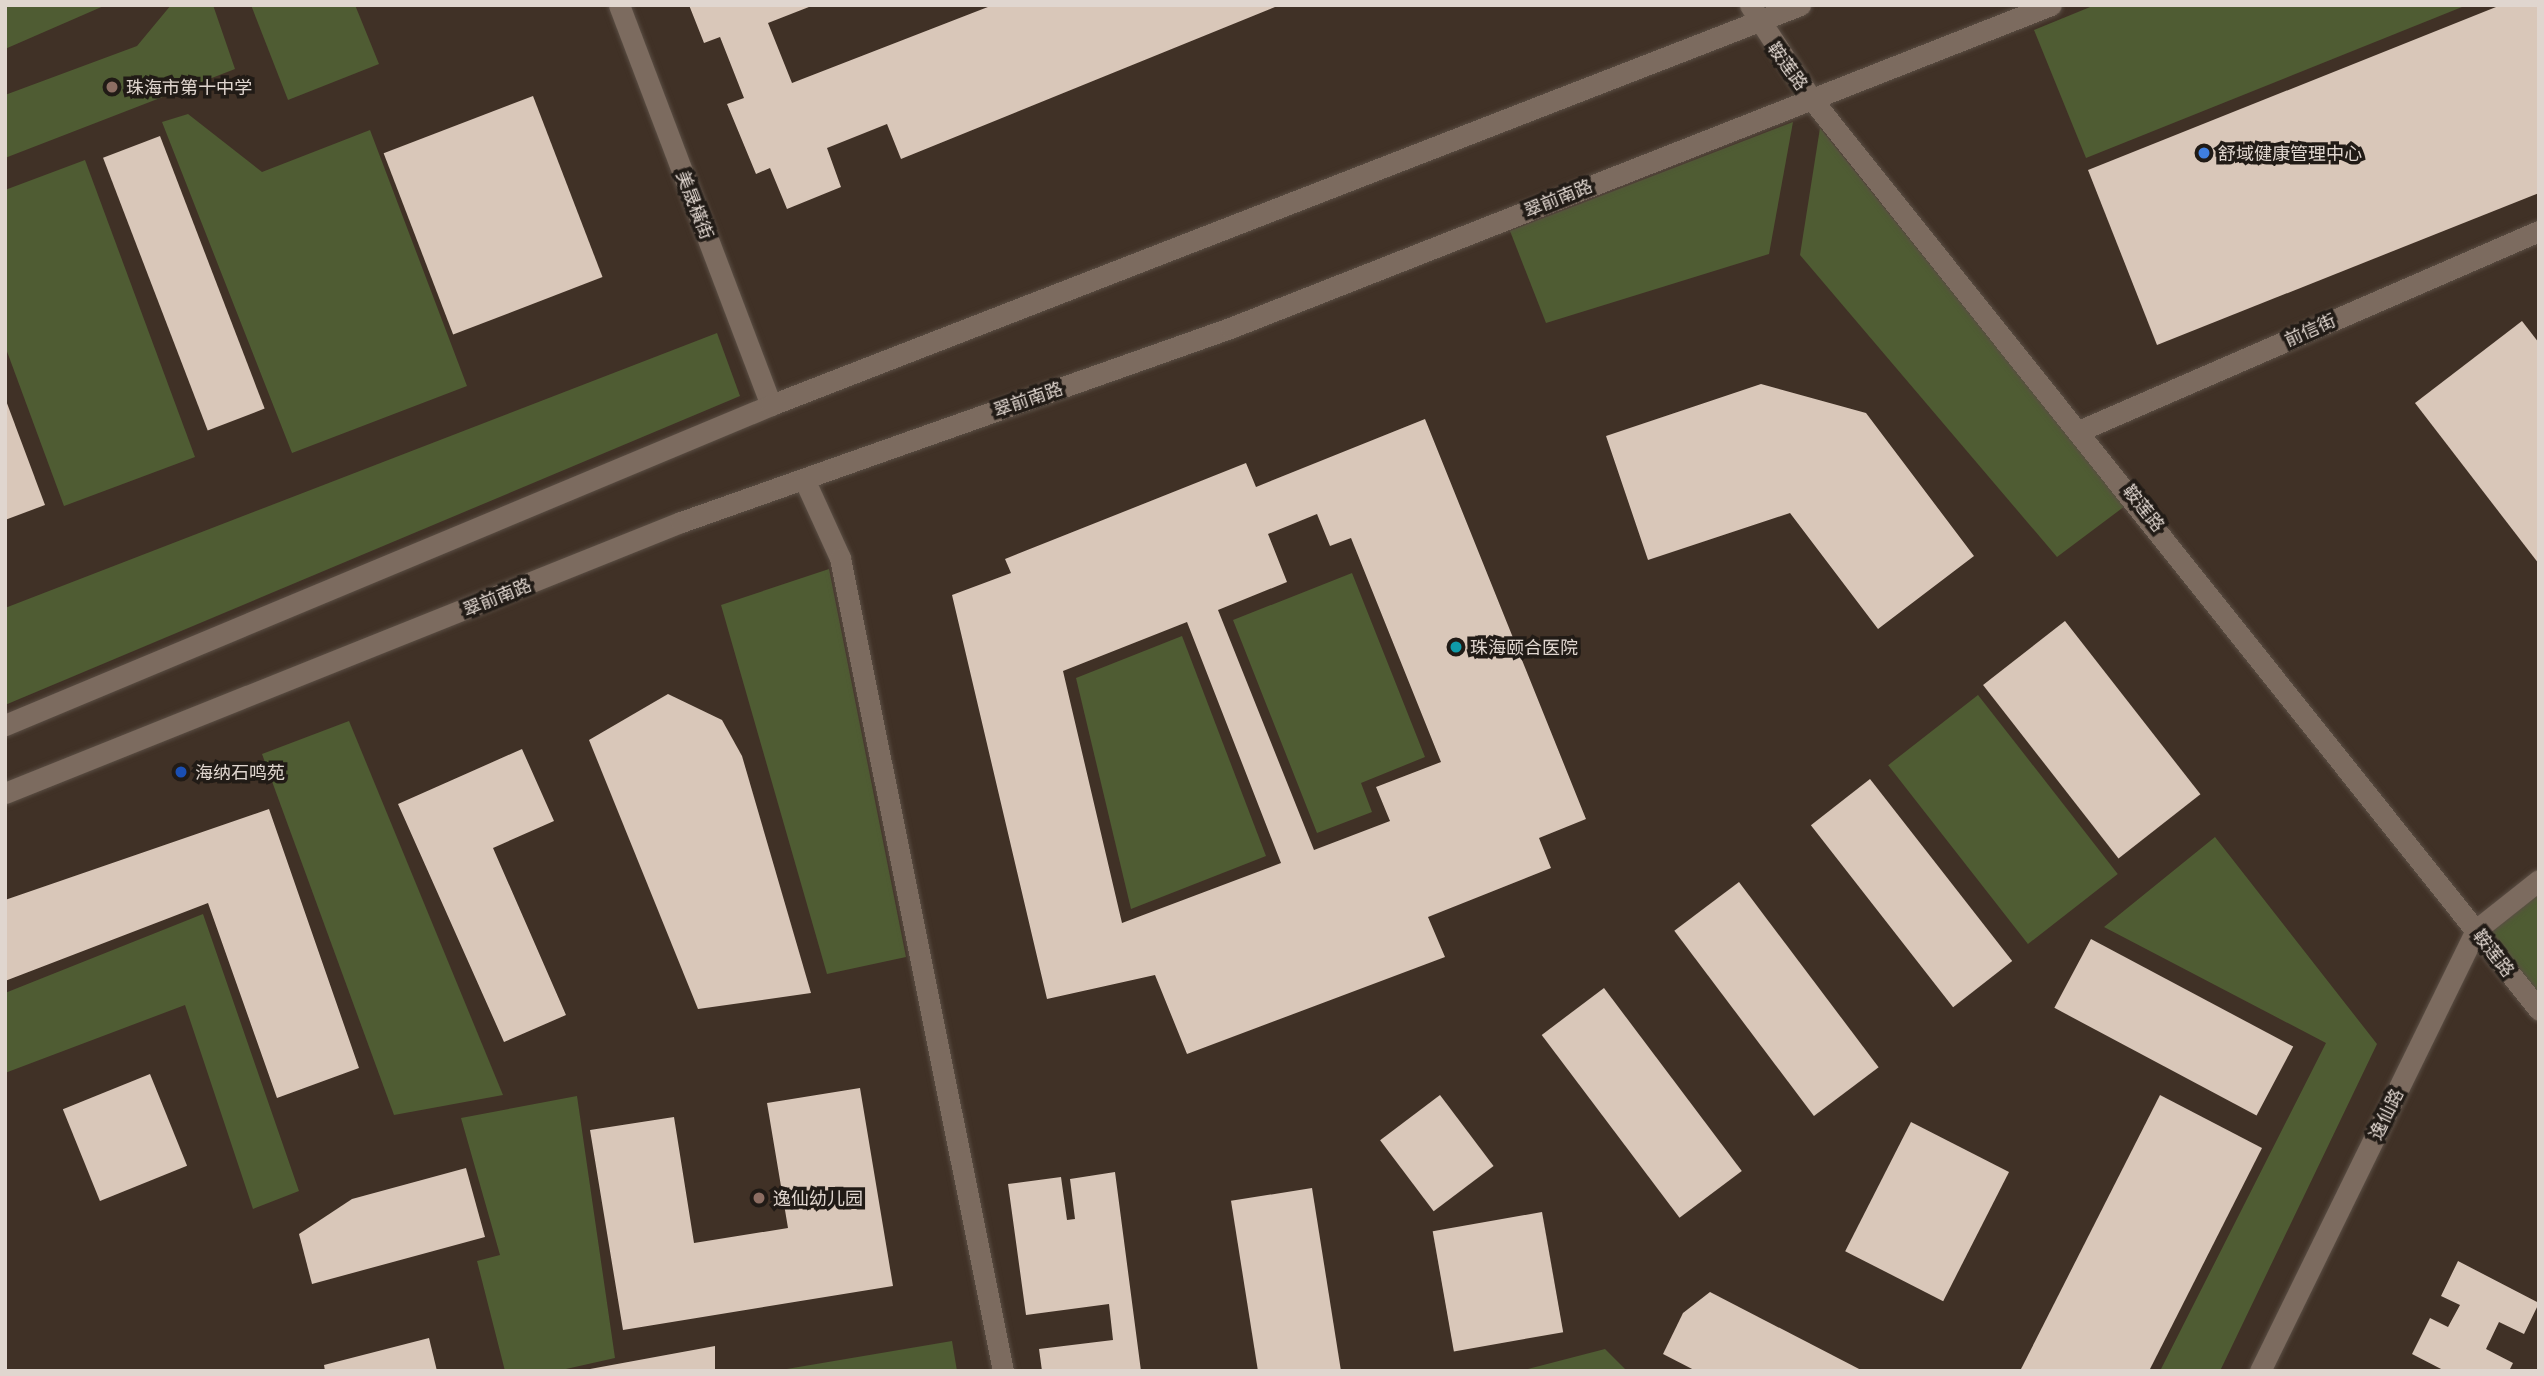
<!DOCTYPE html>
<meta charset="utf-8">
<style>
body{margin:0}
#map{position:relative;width:2544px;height:1376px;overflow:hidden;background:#403126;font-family:"Noto Sans","Noto Sans SC",sans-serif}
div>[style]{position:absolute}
.green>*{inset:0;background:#4f5c33;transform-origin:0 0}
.building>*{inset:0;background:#d9c7b9;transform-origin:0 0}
.roads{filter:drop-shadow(0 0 2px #5a4e44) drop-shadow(0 0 2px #5a4e44)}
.minor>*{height:21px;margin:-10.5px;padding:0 10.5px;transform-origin:10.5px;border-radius:10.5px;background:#7c6b5f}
.tertiary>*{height:21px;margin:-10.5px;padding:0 10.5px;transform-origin:10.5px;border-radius:10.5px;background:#7c6b5f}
.secondary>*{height:21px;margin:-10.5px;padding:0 10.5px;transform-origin:10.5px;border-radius:10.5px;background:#7c6b5f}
.dots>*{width:19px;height:19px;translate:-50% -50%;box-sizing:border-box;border:4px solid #211b16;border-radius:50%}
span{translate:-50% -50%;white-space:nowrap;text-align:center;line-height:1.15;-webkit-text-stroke:7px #211b16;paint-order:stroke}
.street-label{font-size:18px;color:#e0d6cf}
.poi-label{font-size:18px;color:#e0d6cf}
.left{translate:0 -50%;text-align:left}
.frame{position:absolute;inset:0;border:7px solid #e0d6cf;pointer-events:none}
</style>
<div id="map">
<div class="green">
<div style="clip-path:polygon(5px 5px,106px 5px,5px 49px)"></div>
<div style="clip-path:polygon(171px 5px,213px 5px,235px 69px,5px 158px,5px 95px,137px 46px)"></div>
<div style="clip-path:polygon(251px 5px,355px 5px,379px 64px,288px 100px)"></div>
<div style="clip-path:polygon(2095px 5px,2467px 5px,2086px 158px,2034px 30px)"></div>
<div style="clip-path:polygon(188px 114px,262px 172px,370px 130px,467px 386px,292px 453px,162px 122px)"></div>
<div style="clip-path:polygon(1793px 122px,1769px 254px,1546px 323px,1510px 231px)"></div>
<div style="clip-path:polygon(1820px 128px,2125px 506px,2057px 557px,1800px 255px)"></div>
<div style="clip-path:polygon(85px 160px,195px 457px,64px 506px,5px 346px,5px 190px)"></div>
<div style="clip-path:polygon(717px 333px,740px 396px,5px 705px,5px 608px)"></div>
<div style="clip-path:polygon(829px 569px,906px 957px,827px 974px,721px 605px)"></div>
<div style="clip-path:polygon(1352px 573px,1425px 757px,1361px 783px,1372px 812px,1317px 833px,1233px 620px)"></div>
<div style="clip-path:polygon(1182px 636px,1266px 856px,1131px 909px,1076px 678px)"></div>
<div style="left:1978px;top:695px;width:227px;height:114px;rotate:52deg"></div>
<div style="clip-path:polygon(349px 721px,503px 1095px,394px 1115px,262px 754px)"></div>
<div style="clip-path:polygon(2215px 837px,2377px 1044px,2220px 1371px,2160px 1371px,2326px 1043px,2104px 927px)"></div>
<div style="clip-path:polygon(2539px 885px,2539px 1002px,2482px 930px)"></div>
<div style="clip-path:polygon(203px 914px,299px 1191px,253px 1209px,185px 1005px,5px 1073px,5px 993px)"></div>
<div style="clip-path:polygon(577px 1096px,615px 1358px,557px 1371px,505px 1371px,477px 1261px,500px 1255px,461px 1118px)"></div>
<div style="clip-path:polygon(952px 1341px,957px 1371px,775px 1371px)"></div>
<div style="clip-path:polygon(1605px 1349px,1627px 1371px,1520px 1371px)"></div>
</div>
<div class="building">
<div style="clip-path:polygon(689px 5px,814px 5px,768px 23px,792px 83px,993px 5px,1280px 5px,901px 159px,887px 124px,827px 148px,841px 187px,787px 209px,770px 168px,756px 174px,727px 104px,744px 98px,720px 37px,704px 43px)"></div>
<div style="clip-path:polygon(2501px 5px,2539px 5px,2539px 193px,2157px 345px,2088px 170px)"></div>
<div style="left:533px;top:96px;width:194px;height:160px;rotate:69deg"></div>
<div style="left:160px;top:136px;width:292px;height:61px;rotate:69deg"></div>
<div style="clip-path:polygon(2522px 321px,2539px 343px,2539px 564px,2415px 403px)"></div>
<div style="clip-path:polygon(1761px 384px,1866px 413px,1974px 556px,1878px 629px,1790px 513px,1648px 560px,1606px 436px)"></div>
<div style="clip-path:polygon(5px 398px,45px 505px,5px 520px)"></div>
<div style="clip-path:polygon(evenodd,1425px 419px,1586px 819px,1539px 838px,1551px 868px,1428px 917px,1445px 957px,1187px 1054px,1155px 975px,1047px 999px,952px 595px,1011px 573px,1005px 559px,1246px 463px,1256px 487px,1425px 419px,1317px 514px,1330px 546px,1351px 538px,1441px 762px,1376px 787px,1390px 821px,1314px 850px,1218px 610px,1287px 582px,1268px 534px,1317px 514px,1425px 419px,1187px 622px,1281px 863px,1122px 923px,1063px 671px,1187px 622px)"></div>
<div style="left:2065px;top:621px;width:220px;height:104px;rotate:52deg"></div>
<div style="clip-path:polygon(668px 694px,722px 720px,742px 756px,811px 993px,698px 1009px,589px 740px)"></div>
<div style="clip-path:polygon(522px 749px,554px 821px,493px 848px,566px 1015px,504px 1042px,398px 804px)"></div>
<div style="left:1870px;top:779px;width:231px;height:75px;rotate:52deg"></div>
<div style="clip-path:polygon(269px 809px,359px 1068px,277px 1098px,208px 903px,5px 981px,5px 900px)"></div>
<div style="left:1739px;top:882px;width:232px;height:81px;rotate:53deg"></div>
<div style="left:2091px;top:939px;width:229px;height:78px;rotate:28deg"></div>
<div style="left:1604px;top:988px;width:229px;height:78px;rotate:53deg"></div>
<div style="left:150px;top:1074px;width:99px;height:94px;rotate:68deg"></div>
<div style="clip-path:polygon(860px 1088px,893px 1286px,623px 1330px,590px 1130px,674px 1117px,694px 1243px,788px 1228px,767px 1103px)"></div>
<div style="left:1440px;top:1095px;width:89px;height:75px;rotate:53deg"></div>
<div style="clip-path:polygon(2160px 1095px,2262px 1148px,2149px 1371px,2020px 1371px)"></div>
<div style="left:1911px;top:1122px;width:110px;height:145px;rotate:27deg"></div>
<div style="clip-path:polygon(466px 1168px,485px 1237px,312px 1284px,299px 1234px,352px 1199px)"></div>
<div style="clip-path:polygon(1115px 1172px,1141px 1371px,1042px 1371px,1039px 1349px,1113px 1340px,1109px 1304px,1026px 1315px,1008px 1184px,1061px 1177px,1067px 1220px,1075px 1219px,1070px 1179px)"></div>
<div style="left:1312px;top:1188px;width:185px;height:82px;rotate:81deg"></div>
<div style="left:1542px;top:1212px;width:122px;height:111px;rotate:80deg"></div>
<div style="clip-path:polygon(2458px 1261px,2539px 1303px,2524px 1334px,2499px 1322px,2486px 1349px,2513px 1363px,2509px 1371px,2445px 1371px,2412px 1354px,2430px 1318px,2448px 1327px,2460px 1305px,2441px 1296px)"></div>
<div style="clip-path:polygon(1710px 1292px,1863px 1371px,1696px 1371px,1663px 1354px,1683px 1313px)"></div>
<div style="clip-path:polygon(429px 1338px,437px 1371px,325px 1371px,324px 1365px)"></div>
<div style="clip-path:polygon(715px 1346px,715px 1371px,591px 1371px,590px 1369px)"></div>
</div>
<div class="roads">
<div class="minor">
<div style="left:619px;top:5px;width:428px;rotate:69.2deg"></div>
<div style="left:2081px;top:430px;width:499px;rotate:-23.5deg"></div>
<div style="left:804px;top:479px;width:87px;rotate:65.5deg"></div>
<div style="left:840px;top:558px;width:829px;rotate:78.66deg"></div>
<div style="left:2260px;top:1371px;width:491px;rotate:-63.9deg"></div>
<div style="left:2476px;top:930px;width:80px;rotate:-38.4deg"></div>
</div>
<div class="tertiary">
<div style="left:1750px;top:5px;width:110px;rotate:56.9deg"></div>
<div style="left:1810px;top:97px;width:1168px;rotate:51.39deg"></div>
</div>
<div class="secondary">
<div style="left:5px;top:725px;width:830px;rotate:-22.67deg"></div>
<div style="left:771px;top:405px;width:1104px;rotate:-21.24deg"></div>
<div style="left:5px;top:793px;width:728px;rotate:-21.85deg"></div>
<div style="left:681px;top:522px;width:582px;rotate:-19.46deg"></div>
<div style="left:1230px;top:328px;width:882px;rotate:-21.48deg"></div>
</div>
</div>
<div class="dots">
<div style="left:112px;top:87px;background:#8d6e63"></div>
<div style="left:2204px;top:153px;background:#3f7fe0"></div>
<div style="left:1456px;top:647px;background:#0f9aa8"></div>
<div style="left:181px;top:772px;background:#1a4fb4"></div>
<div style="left:759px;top:1198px;background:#8d6e63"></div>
</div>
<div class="street-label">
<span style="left:1788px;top:66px;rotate:54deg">鞍莲路</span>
<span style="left:1558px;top:198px;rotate:-22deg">翠前南路</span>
<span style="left:695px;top:205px;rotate:69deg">美晟橫街</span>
<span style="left:2310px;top:330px;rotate:-24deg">前信街</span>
<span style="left:1028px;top:399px;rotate:-19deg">翠前南路</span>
<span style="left:2144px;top:508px;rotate:51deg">鞍莲路</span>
<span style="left:497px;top:597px;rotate:-22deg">翠前南路</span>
<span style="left:2494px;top:953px;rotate:52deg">鞍莲路</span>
<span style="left:2386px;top:1114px;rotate:-64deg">逸仙路</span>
</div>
<div class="poi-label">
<span class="left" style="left:126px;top:87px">珠海市第十中学</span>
<span class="left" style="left:2218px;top:153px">舒域健康管理中心</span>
<span class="left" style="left:1470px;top:647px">珠海颐合医院</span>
<span class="left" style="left:195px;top:772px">海纳石鸣苑</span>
<span class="left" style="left:773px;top:1198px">逸仙幼儿园</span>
</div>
<div class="frame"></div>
</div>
